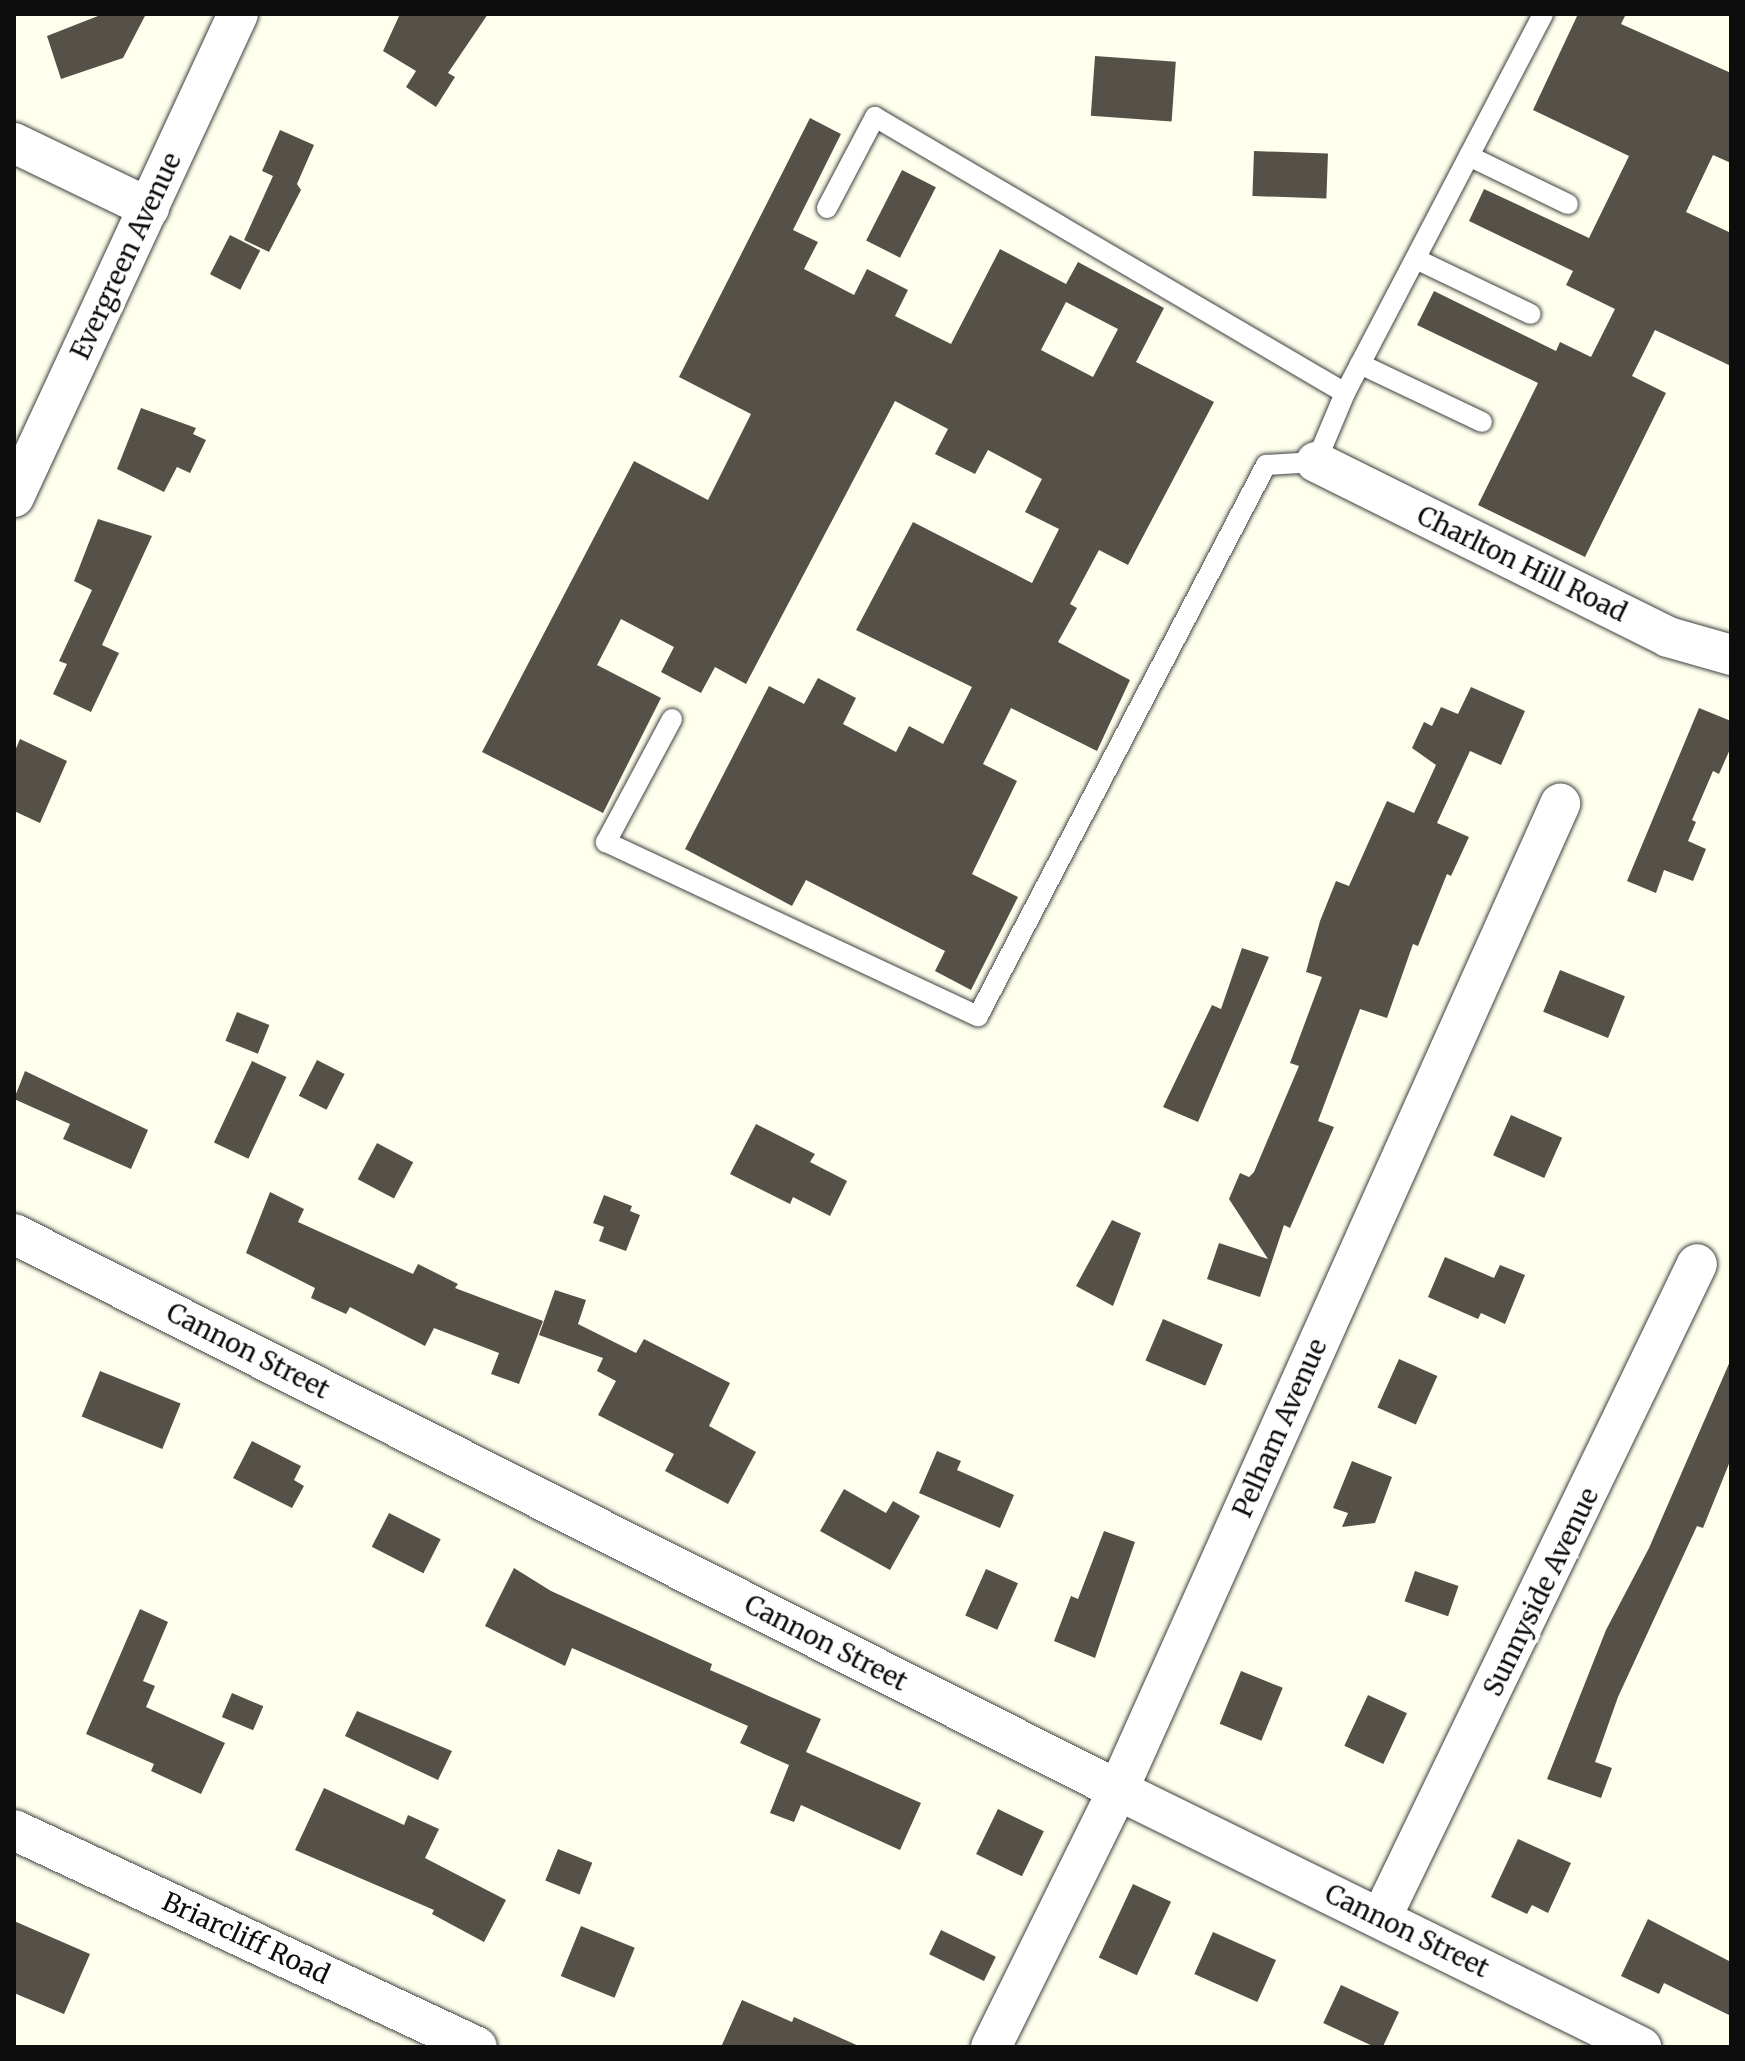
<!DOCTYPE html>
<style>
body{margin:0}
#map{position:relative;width:1745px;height:2061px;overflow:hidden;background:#ffffed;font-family:Merriweather,serif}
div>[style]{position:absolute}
.building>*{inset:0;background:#565148;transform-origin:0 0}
.roads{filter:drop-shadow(0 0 2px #404040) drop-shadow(0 0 2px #404040)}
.lane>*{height:20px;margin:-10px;padding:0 10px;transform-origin:10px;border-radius:10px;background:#fff}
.street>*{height:40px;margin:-20px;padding:0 20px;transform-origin:20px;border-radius:20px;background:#fff}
span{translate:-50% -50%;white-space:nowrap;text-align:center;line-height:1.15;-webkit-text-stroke:8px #fff;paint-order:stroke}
.street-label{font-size:26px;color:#0d0d0d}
.frame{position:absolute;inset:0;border:16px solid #0d0d0d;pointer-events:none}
</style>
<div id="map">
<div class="building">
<div style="clip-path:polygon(103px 14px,146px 14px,123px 58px,61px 79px,47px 36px)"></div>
<div style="clip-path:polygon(400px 14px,488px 14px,448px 73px,455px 77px,436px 107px,406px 87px,416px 71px,383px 51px)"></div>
<div style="clip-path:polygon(1578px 14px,1626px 14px,1621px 24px,1731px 73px,1731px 163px,1713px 155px,1686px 212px,1731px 233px,1731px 366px,1655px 330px,1632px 376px,1666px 393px,1585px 557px,1478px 505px,1538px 383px,1417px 325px,1434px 291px,1556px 351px,1560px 342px,1591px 357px,1615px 309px,1566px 285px,1573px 271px,1469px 221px,1484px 189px,1589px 238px,1629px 156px,1533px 110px)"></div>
<div style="left:1095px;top:56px;width:81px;height:60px;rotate:4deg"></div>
<div style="clip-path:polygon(evenodd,810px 118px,841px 134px,793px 230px,818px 242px,804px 269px,854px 295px,867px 269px,908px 290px,895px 316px,951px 344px,1000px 249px,1066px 284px,1078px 262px,1164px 308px,1136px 362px,1214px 402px,1128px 565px,1099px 550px,1070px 604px,1077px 608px,1058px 642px,1130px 680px,1097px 751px,1011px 708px,983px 764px,1017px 781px,972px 874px,1018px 897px,971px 990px,935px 971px,945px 951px,806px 880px,792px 906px,685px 849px,769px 686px,804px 704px,818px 678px,856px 698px,843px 724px,896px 752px,909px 726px,943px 744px,972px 687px,856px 630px,913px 522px,1032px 583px,1059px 529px,1025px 512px,1042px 479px,988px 450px,975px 474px,935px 454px,948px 429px,895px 401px,746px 684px,715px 667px,701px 693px,661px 672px,674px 647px,621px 619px,597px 665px,661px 698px,603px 813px,482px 752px,634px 461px,708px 500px,751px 414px,679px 377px,810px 118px,1066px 302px,1118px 329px,1093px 377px,1041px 350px,1066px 302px)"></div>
<div style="clip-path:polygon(280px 130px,314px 145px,297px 184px,301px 190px,269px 252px,244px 240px,273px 176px,262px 171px)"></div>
<div style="left:1254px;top:151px;width:74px;height:45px;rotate:2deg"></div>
<div style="left:902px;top:170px;width:38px;height:79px;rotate:27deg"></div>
<div style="left:230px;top:235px;width:34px;height:44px;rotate:27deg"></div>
<div style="clip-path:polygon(141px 408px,196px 428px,193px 434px,206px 440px,190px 473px,177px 467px,164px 492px,117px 469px)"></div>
<div style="clip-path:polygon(98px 519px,152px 536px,102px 645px,119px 653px,91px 712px,53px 694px,67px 664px,59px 661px,92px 590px,74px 581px)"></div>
<div style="clip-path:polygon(1471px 687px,1525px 711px,1501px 765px,1470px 751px,1437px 823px,1469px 837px,1451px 876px,1447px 874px,1418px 946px,1413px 944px,1387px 1018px,1360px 1009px,1318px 1121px,1334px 1127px,1290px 1228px,1284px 1225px,1260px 1297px,1207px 1279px,1219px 1243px,1268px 1259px,1229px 1199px,1240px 1173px,1249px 1177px,1254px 1172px,1299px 1066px,1290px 1063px,1322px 977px,1306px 972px,1320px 921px,1336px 881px,1349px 886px,1387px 801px,1414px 813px,1436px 765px,1412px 748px,1424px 722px,1432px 726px,1441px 707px,1458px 714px)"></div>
<div style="clip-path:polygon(1699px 708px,1731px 721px,1731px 747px,1719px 774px,1713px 771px,1692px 820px,1696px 822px,1688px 841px,1706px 849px,1693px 881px,1664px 870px,1656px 893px,1627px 881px)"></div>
<div style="clip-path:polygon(20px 739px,67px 761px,40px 823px,14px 811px,14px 753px)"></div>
<div style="clip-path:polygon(1242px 948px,1269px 957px,1198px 1122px,1163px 1107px,1212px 1005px,1221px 1009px)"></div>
<div style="left:1560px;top:970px;width:70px;height:45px;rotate:22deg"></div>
<div style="left:237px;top:1012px;width:35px;height:31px;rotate:22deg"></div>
<div style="left:317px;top:1060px;width:31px;height:40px;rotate:27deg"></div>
<div style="left:252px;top:1061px;width:38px;height:90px;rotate:25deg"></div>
<div style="clip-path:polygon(25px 1071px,148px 1130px,131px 1169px,63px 1139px,70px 1124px,14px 1099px)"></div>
<div style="left:1511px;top:1115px;width:56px;height:44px;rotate:24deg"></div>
<div style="clip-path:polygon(756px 1124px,815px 1154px,810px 1162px,847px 1181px,830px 1216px,793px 1197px,790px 1204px,730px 1174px)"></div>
<div style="left:377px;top:1143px;width:41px;height:41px;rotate:28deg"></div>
<div style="clip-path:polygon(270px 1192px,304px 1209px,298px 1222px,413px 1274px,418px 1264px,458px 1284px,455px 1288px,543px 1321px,519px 1384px,491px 1374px,499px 1353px,434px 1328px,425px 1346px,350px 1307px,346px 1314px,311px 1298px,315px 1288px,246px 1253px)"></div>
<div style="clip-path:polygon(604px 1195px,632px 1206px,630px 1211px,640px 1215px,626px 1251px,599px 1241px,604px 1227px,593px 1223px)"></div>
<div style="clip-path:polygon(1112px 1220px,1141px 1233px,1113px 1306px,1076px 1286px)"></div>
<div style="clip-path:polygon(1445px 1257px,1494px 1278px,1500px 1265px,1525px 1275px,1505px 1324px,1481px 1313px,1478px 1319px,1428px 1297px)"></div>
<div style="clip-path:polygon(555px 1290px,586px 1300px,578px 1324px,636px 1353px,644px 1339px,730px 1383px,709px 1426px,756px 1452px,728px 1504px,665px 1471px,674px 1454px,598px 1415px,616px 1381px,597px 1371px,603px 1358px,539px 1335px)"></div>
<div style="left:1163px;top:1319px;width:65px;height:45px;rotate:23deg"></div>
<div style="left:1399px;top:1359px;width:42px;height:53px;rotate:24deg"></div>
<div style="clip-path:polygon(1731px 1359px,1731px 1459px,1703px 1528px,1697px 1526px,1618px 1697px,1595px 1762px,1612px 1768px,1601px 1798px,1547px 1779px,1606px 1630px,1649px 1548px)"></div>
<div style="left:100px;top:1371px;width:87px;height:49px;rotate:22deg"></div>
<div style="clip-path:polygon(252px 1441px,301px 1466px,294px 1480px,304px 1486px,292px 1508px,233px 1478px)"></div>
<div style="clip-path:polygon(937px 1451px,961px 1461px,957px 1470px,1014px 1495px,1000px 1528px,919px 1493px)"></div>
<div style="clip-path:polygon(1352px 1461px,1392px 1477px,1375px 1523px,1342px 1527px,1348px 1513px,1333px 1508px)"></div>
<div style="clip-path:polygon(844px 1489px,886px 1513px,893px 1501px,920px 1516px,890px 1570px,820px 1531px)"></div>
<div style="left:389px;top:1513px;width:58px;height:38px;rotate:27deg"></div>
<div style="clip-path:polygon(1104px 1531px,1135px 1542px,1095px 1658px,1054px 1641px,1071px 1596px,1078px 1599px)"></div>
<div style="clip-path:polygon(514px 1568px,551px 1591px,712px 1664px,710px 1670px,821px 1719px,806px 1752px,921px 1803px,900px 1850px,801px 1805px,794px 1822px,770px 1813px,789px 1765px,740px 1743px,748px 1726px,572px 1648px,565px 1666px,485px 1626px)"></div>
<div style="left:986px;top:1569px;width:35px;height:51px;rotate:24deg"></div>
<div style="left:1415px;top:1571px;width:46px;height:32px;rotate:19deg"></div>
<div style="clip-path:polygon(140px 1609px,168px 1622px,143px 1681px,155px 1686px,146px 1707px,225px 1743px,201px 1794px,151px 1771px,154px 1764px,86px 1734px)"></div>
<div style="left:1241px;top:1671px;width:45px;height:57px;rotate:22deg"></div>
<div style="left:232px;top:1693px;width:34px;height:26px;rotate:23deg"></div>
<div style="left:1368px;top:1695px;width:43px;height:56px;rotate:25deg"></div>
<div style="clip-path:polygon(357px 1711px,452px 1751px,438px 1780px,345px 1736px)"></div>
<div style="clip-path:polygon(324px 1788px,404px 1825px,408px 1815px,439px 1829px,425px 1858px,506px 1900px,484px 1942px,432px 1914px,434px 1910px,295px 1850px)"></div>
<div style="left:998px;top:1809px;width:51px;height:50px;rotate:26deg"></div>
<div style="clip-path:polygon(1518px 1839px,1571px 1863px,1548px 1913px,1532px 1905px,1527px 1914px,1491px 1897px)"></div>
<div style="left:558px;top:1849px;width:37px;height:34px;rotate:22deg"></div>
<div style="left:1133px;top:1884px;width:42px;height:81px;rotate:25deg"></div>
<div style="clip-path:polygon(1648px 1919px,1731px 1962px,1731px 2016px,1664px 1983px,1659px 1994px,1621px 1976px)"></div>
<div style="clip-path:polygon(14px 1921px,90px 1954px,64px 2014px,14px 1993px)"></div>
<div style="left:581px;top:1926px;width:58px;height:54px;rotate:22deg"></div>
<div style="left:941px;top:1930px;width:61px;height:27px;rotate:26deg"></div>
<div style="left:1213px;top:1932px;width:69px;height:46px;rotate:24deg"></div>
<div style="left:1341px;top:1985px;width:64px;height:42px;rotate:25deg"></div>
<div style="clip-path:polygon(742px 2000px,792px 2022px,794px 2017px,861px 2047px,721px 2047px)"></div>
</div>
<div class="roads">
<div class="lane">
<div style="left:1469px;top:156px;width:110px;rotate:25.9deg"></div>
<div style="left:827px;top:208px;width:103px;rotate:-62.2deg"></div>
<div style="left:875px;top:117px;width:545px;rotate:30.42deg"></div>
<div style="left:1416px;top:259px;width:127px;rotate:25.6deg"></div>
<div style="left:1360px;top:364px;width:135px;rotate:25.4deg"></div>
<div style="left:672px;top:719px;width:140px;rotate:118.2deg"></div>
<div style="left:606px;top:842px;width:411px;rotate:25.1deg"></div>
<div style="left:978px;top:1016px;width:622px;rotate:-62.4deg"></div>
<div style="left:1266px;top:465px;width:50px;rotate:-3.4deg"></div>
<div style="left:1316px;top:462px;width:75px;rotate:-67.2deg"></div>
<div style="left:1345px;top:393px;width:428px;rotate:-62.4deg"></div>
</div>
<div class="street">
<div style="left:14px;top:143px;width:150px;rotate:25.7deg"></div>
<div style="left:1316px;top:462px;width:393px;rotate:26.4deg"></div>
<div style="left:1668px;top:637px;width:66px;rotate:15.9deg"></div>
<div style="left:14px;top:497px;width:532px;rotate:-65.12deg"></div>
<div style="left:14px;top:1234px;width:1236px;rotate:26.73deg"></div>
<div style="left:1118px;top:1790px;width:583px;rotate:26.17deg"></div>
<div style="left:14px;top:1830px;width:511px;rotate:25.11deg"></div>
<div style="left:1381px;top:1918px;width:726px;rotate:-64.21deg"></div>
<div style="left:991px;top:2047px;width:287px;rotate:-63.7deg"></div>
<div style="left:1118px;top:1790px;width:1081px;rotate:-65.85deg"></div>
</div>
</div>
<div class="street-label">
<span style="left:126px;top:256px;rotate:-65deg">Evergreen Avenue</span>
<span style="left:1522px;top:564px;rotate:26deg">Charlton Hill Road</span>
<span style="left:248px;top:1351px;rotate:27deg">Cannon Street</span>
<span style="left:1280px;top:1428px;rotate:-66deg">Pelham Avenue</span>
<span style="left:1541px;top:1592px;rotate:-64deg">Sunnyside Avenue</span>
<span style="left:826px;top:1643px;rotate:27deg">Cannon Street</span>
<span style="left:1407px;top:1931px;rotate:26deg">Cannon Street</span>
<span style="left:246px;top:1938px;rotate:25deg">Briarcliff Road</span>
</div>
<div class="frame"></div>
</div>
